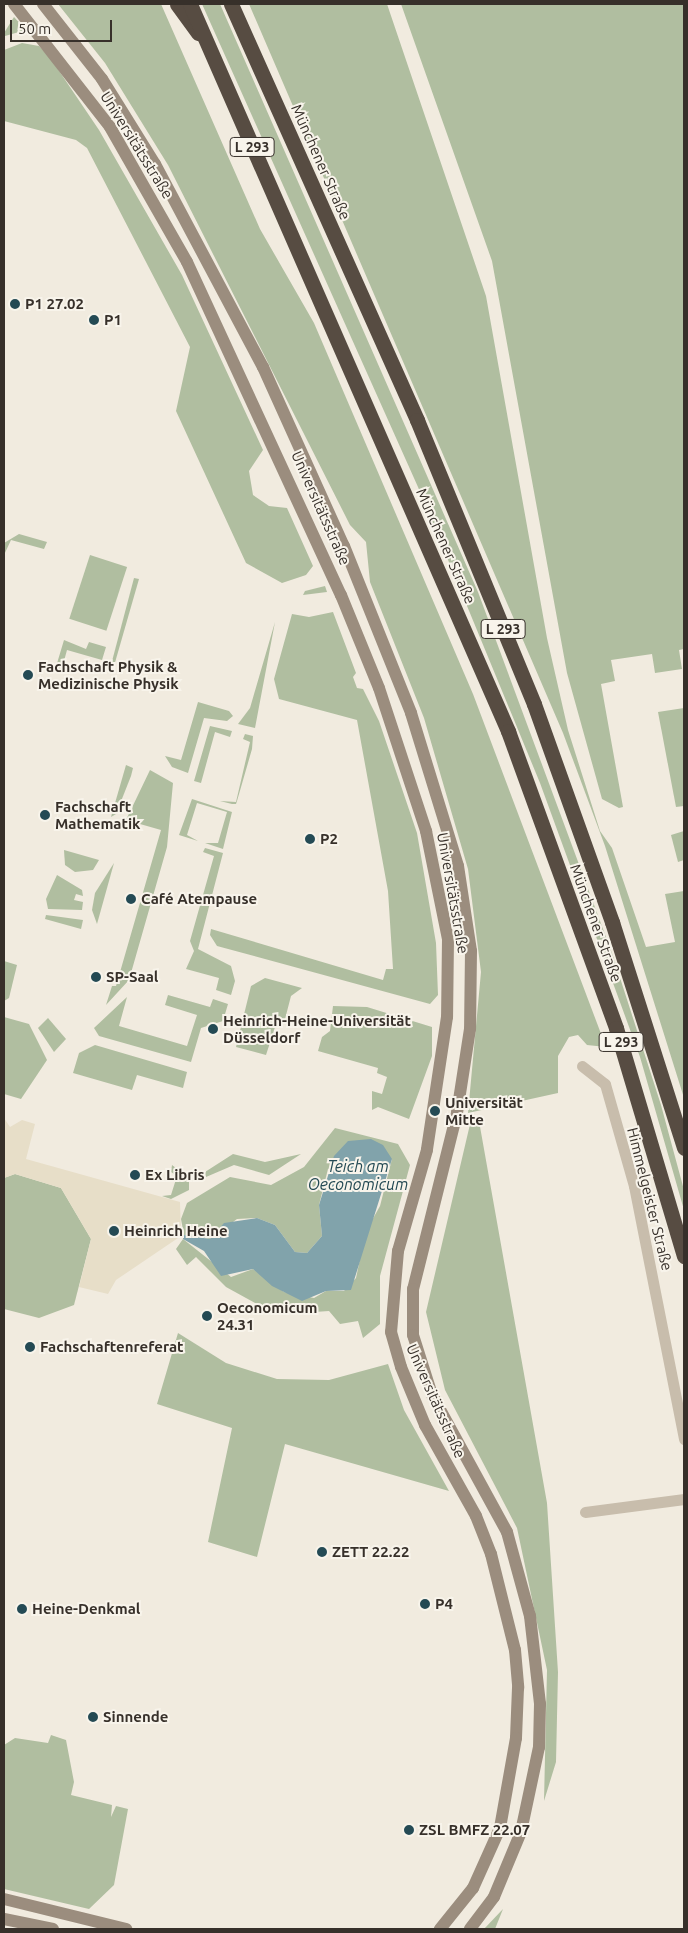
<!DOCTYPE html>
<meta charset="utf-8">
<style>
body{margin:0}
#map{position:relative;width:688px;height:1933px;overflow:hidden;background:#f1ebdf;font-family:Ubuntu,sans-serif}
div>[style]{position:absolute}
.green>*{inset:0;background:#b0bea0;transform-origin:0 0}
.plaza>*{inset:0;background:#e7dec8}
.water>*{inset:0;background:#81a3ab}
.street>*{height:11px;margin:-5.5px;padding:0 5.5px;transform-origin:5.5px;border-radius:5.5px;background:#c8bdac}
.secondary>*{height:12px;margin:-6px;padding:0 6px;transform-origin:6px;border-radius:6px;background:#9b8d7e}
.highway>*{height:15px;margin:-7.5px;padding:0 7.5px;transform-origin:7.5px;border-radius:7.5px;background:#574c42}
.dots>*{width:14px;height:14px;translate:-50% -50%;box-sizing:border-box;border:2px solid #f8f4eb;border-radius:50%}
span{translate:-50% -50%;white-space:nowrap;text-align:center;line-height:1.15;-webkit-text-stroke:4px #f8f4eb;paint-order:stroke}
.shield-label span{padding:1px 4px;background:#f8f4eb;border:1px solid;border-radius:4px;-webkit-text-stroke-width:0}
.shield-label{font-size:14px;color:#37302a;font-weight:700}
.street-label{font-size:15px;color:#37302a}
.poi-label{font-size:15px;color:#37302a;font-weight:700}
.left{translate:0 -50%;text-align:left}
.water-label{font-size:16px;color:#244a54;font-style:italic}
.frame{position:absolute;inset:0;border:5px solid #37302a;pointer-events:none}
.scale{position:absolute;left:10px;top:20px;width:102px;height:22px;box-sizing:border-box;border:2px solid #37302a;border-top:0;padding-left:6px;font-size:15px;line-height:18px;white-space:nowrap;color:#37302a;-webkit-text-stroke:4px #f8f4eb;paint-order:stroke}
</style>
<div id="map">
<div class="green">
<div style="clip-path:polygon(58px 4px,161px 4px,260px 229px,314px 323px,473px 694px,606px 1047px,587px 1045px,578px 1035px,569px 1037px,558px 1056px,558px 1093px,468px 1113px,481px 972px,468px 869px,424px 718px,370px 582px,366px 542px,350px 525px,168px 165px,105px 63px)"></div>
<div style="clip-path:polygon(202px 4px,220px 4px,478px 592px,613px 956px,661px 1105px,684px 1190px,684px 1210px,640px 1057px,540px 783px,418px 487px)"></div>
<div style="clip-path:polygon(249px 4px,387px 4px,486px 296px,547px 638px,568px 730px,600px 831px,612px 848px,646px 947px,675px 942px,665px 894px,684px 891px,684px 1098px,605px 846px,563px 733px)"></div>
<div style="clip-path:polygon(401px 4px,684px 4px,684px 649px,679px 650px,682px 669px,655px 673px,652px 654px,611px 660px,615px 681px,601px 684px,623px 807px,619px 808px,602px 799px,567px 673px,492px 261px)"></div>
<div style="clip-path:polygon(14px 17px,26px 30px,5px 36px,4px 33px)"></div>
<div style="clip-path:polygon(22px 43px,39px 46px,51px 59px,99px 130px,182px 275px,263px 450px,249px 471px,253px 495px,269px 506px,287px 508px,313px 566px,306px 575px,282px 583px,246px 563px,176px 411px,190px 347px,87px 148px,76px 140px,4px 121px,4px 50px)"></div>
<div style="clip-path:polygon(19px 534px,47px 542px,44px 549px,11px 540px,4px 555px,4px 543px)"></div>
<div style="left:90px;top:555px;width:39px;height:67px;rotate:18deg"></div>
<div style="clip-path:polygon(134px 578px,139px 579px,114px 666px,111px 665px)"></div>
<div style="clip-path:polygon(325px 586px,327px 592px,303px 595px,305px 591px)"></div>
<div style="clip-path:polygon(333px 612px,356px 673px,353px 677px,357px 688px,363px 689px,379px 721px,417px 833px,436px 943px,438px 995px,430px 1004px,217px 946px,210px 935px,211px 929px,383px 980px,386px 969px,393px 969px,388px 891px,357px 720px,279px 699px,274px 679px,292px 614px,309px 617px)"></div>
<div style="clip-path:polygon(275px 622px,255px 728px,238px 724px,250px 708px)"></div>
<div style="clip-path:polygon(64px 640px,86px 649px,89px 642px,106px 647px,102px 660px,67px 650px,61px 672px,55px 670px)"></div>
<div style="clip-path:polygon(198px 702px,229px 711px,233px 716px,227px 721px,204px 718px,188px 773px,172px 767px,165px 756px,181px 760px)"></div>
<div style="clip-path:polygon(684px 708px,684px 806px,676px 807px,658px 712px)"></div>
<div style="clip-path:polygon(210px 726px,232px 731px,230px 737px,215px 732px,201px 783px,194px 781px)"></div>
<div style="clip-path:polygon(245px 734px,253px 736px,252px 749px,237px 801px,236px 804px,232px 804px,220px 801px,236px 802px,250px 742px,243px 739px)"></div>
<div style="clip-path:polygon(126px 765px,133px 768px,131px 776px,116px 814px,111px 817px)"></div>
<div style="clip-path:polygon(150px 770px,173px 783px,167px 847px,129px 980px,106px 1005px,112px 986px,116px 986px,161px 830px,126px 820px)"></div>
<div style="clip-path:polygon(192px 799px,232px 812px,223px 849px,205px 843px,218px 843px,227px 812px,197px 803px,187px 835px,198px 841px,179px 835px)"></div>
<div style="clip-path:polygon(684px 831px,684px 860px,678px 862px,671px 835px)"></div>
<div style="clip-path:polygon(205px 848px,223px 853px,198px 949px,231px 966px,235px 981px,231px 995px,216px 990px,219px 978px,186px 969px,194px 951px,190px 941px,214px 856px,203px 852px)"></div>
<div style="clip-path:polygon(64px 850px,99px 860px,93px 870px,75px 872px,65px 865px)"></div>
<div style="clip-path:polygon(114px 863px,97px 924px,92px 910px,95px 893px)"></div>
<div style="clip-path:polygon(57px 875px,82px 890px,83px 896px,76px 894px,74px 900px,83px 902px,82px 910px,48px 909px,46px 899px)"></div>
<div style="clip-path:polygon(46px 915px,83px 920px,81px 929px,45px 919px)"></div>
<div style="clip-path:polygon(4px 961px,17px 965px,9px 998px,4px 1001px)"></div>
<div style="clip-path:polygon(265px 978px,302px 988px,291px 996px,284px 1023px,277px 1021px,266px 1055px,236px 1047px,251px 986px)"></div>
<div style="clip-path:polygon(168px 995px,210px 1007px,213px 999px,228px 1004px,223px 1021px,201px 1028px,191px 1062px,99px 1036px,94px 1028px,127px 997px,119px 1026px,187px 1046px,197px 1015px,165px 1005px)"></div>
<div style="clip-path:polygon(333px 1006px,367px 1007px,432px 1027px,432px 1056px,409px 1119px,378px 1107px,372px 1110px,372px 1091px,382px 1094px,387px 1077px,377px 1073px,378px 1068px,318px 1051px,322px 1037px,330px 1031px)"></div>
<div style="clip-path:polygon(4px 1017px,29px 1024px,47px 1060px,21px 1099px,4px 1094px)"></div>
<div style="clip-path:polygon(48px 1018px,66px 1039px,54px 1052px,38px 1028px)"></div>
<div style="clip-path:polygon(95px 1045px,187px 1072px,183px 1088px,137px 1075px,132px 1090px,73px 1073px,79px 1053px)"></div>
<div style="clip-path:polygon(471px 1120px,479px 1121px,547px 1503px,558px 1672px,556px 1762px,544px 1801px,547px 1670px,517px 1528px,445px 1390px,426px 1312px)"></div>
<div style="clip-path:polygon(335px 1128px,398px 1144px,410px 1165px,380px 1276px,380px 1324px,363px 1338px,358px 1321px,340px 1324px,329px 1311px,300px 1313px,257px 1304px,226px 1287px,196px 1257px,187px 1265px,176px 1249px,183px 1239px,231px 1277px,253px 1269px,284px 1292px,314px 1298px,326px 1291px,344px 1291px,356px 1278px,366px 1231px,380px 1206px,392px 1159px,328px 1169px,319px 1205px,322px 1236px,307px 1253px,295px 1252px,275px 1225px,257px 1218px,237px 1219px,210px 1239px,184px 1235px,181px 1219px,187px 1203px,230px 1177px,271px 1185px,304px 1167px)"></div>
<div style="clip-path:polygon(233px 1154px,265px 1162px,301px 1154px,269px 1175px,234px 1165px,206px 1177px,205px 1172px)"></div>
<div style="clip-path:polygon(172px 1165px,189px 1178px,189px 1190px,171px 1199px,162px 1196px,171px 1195px,177px 1176px,171px 1172px)"></div>
<div style="clip-path:polygon(15px 1174px,61px 1188px,91px 1239px,74px 1305px,39px 1318px,4px 1309px,4px 1178px)"></div>
<div style="clip-path:polygon(178px 1333px,226px 1363px,277px 1379px,329px 1380px,388px 1364px,404px 1410px,449px 1491px,285px 1444px,257px 1557px,208px 1542px,232px 1428px,157px 1404px)"></div>
<div style="clip-path:polygon(51px 1735px,66px 1740px,74px 1782px,71px 1795px,112px 1805px,111px 1817px,116px 1806px,128px 1809px,114px 1885px,89px 1909px,4px 1889px,4px 1745px,15px 1738px,48px 1743px)"></div>
<div style="clip-path:polygon(503px 1909px,495px 1929px,484px 1929px)"></div>
</div>
<div class="plaza">
<div style="clip-path:polygon(4px 1118px,10px 1127px,22px 1120px,35px 1124px,26px 1159px,180px 1202px,181px 1236px,116px 1280px,108px 1294px,79px 1287px,91px 1239px,61px 1188px,15px 1174px,4px 1178px)"></div>
</div>
<div class="water">
<div style="clip-path:polygon(371px 1139px,383px 1145px,392px 1159px,351px 1290px,326px 1291px,302px 1301px,272px 1286px,253px 1269px,221px 1276px,204px 1251px,183px 1239px,184px 1235px,210px 1239px,224px 1223px,257px 1218px,275px 1225px,295px 1252px,307px 1253px,322px 1236px,319px 1205px,334px 1156px,348px 1141px)"></div>
</div>
<div class="street">
<div style="left:582px;top:1066px;width:29px;rotate:38deg"></div>
<div style="left:605px;top:1084px;width:106px;rotate:74.1deg"></div>
<div style="left:634px;top:1186px;width:258px;rotate:78.8deg"></div>
<div style="left:585px;top:1512px;width:100px;rotate:-7.5deg"></div>
</div>
<div class="secondary">
<div style="left:14px;top:4px;width:156px;rotate:52deg"></div>
<div style="left:110px;top:127px;width:155px;rotate:60.3deg"></div>
<div style="left:187px;top:262px;width:367px;rotate:65.2deg"></div>
<div style="left:341px;top:595px;width:100px;rotate:67.8deg"></div>
<div style="left:379px;top:688px;width:151px;rotate:71.8deg"></div>
<div style="left:426px;top:831px;width:110px;rotate:78.5deg"></div>
<div style="left:448px;top:939px;width:78px;rotate:90.7deg"></div>
<div style="left:447px;top:1017px;width:134px;rotate:98.6deg"></div>
<div style="left:427px;top:1150px;width:105px;rotate:106deg"></div>
<div style="left:398px;top:1251px;width:81px;rotate:94.9deg"></div>
<div style="left:391px;top:1332px;width:36px;rotate:74deg"></div>
<div style="left:401px;top:1367px;width:63px;rotate:67.5deg"></div>
<div style="left:425px;top:1425px;width:104px;rotate:60.7deg"></div>
<div style="left:476px;top:1516px;width:41px;rotate:68.5deg"></div>
<div style="left:491px;top:1554px;width:99px;rotate:76deg"></div>
<div style="left:515px;top:1650px;width:38px;rotate:85deg"></div>
<div style="left:518px;top:1688px;width:50px;rotate:92.3deg"></div>
<div style="left:516px;top:1738px;width:91px;rotate:100.1deg"></div>
<div style="left:500px;top:1828px;width:66px;rotate:114.2deg"></div>
<div style="left:473px;top:1888px;width:53px;rotate:128.8deg"></div>
<div style="left:43px;top:4px;width:95px;rotate:51.8deg"></div>
<div style="left:102px;top:79px;width:100px;rotate:58.1deg"></div>
<div style="left:155px;top:164px;width:230px;rotate:62deg"></div>
<div style="left:263px;top:367px;width:196px;rotate:65.7deg"></div>
<div style="left:344px;top:546px;width:180px;rotate:68.1deg"></div>
<div style="left:411px;top:713px;width:160px;rotate:72.9deg"></div>
<div style="left:458px;top:866px;width:86px;rotate:81.3deg"></div>
<div style="left:471px;top:951px;width:78px;rotate:90.7deg"></div>
<div style="left:470px;top:1029px;width:85px;rotate:98.8deg"></div>
<div style="left:457px;top:1113px;width:181px;rotate:104deg"></div>
<div style="left:413px;top:1289px;width:46px;rotate:90deg"></div>
<div style="left:413px;top:1335px;width:63px;rotate:72.4deg"></div>
<div style="left:432px;top:1395px;width:156px;rotate:61.3deg"></div>
<div style="left:507px;top:1532px;width:87px;rotate:74.7deg"></div>
<div style="left:530px;top:1616px;width:89px;rotate:83.5deg"></div>
<div style="left:540px;top:1704px;width:43px;rotate:91.3deg"></div>
<div style="left:539px;top:1747px;width:87px;rotate:102deg"></div>
<div style="left:521px;top:1832px;width:70px;rotate:112.6deg"></div>
<div style="left:494px;top:1897px;width:40px;rotate:127deg"></div>
<div style="left:4px;top:1899px;width:126px;rotate:13.8deg"></div>
<div style="left:4px;top:1919px;width:50px;rotate:11.5deg"></div>
</div>
<div class="highway">
<div style="left:177px;top:4px;width:36px;rotate:54deg"></div>
<div style="left:190px;top:4px;width:794px;rotate:66.37deg"></div>
<div style="left:508px;top:731px;width:316px;rotate:70deg"></div>
<div style="left:616px;top:1028px;width:238px;rotate:73.4deg"></div>
<div style="left:231px;top:4px;width:456px;rotate:65.9deg"></div>
<div style="left:417px;top:420px;width:307px;rotate:67.6deg"></div>
<div style="left:534px;top:704px;width:232px;rotate:70.3deg"></div>
<div style="left:612px;top:922px;width:237px;rotate:72.3deg"></div>
</div>
<div class="dots">
<div style="left:15px;top:304px;background:#244a54"></div>
<div style="left:94px;top:320px;background:#244a54"></div>
<div style="left:28px;top:675px;background:#244a54"></div>
<div style="left:45px;top:815px;background:#244a54"></div>
<div style="left:310px;top:839px;background:#244a54"></div>
<div style="left:131px;top:899px;background:#244a54"></div>
<div style="left:96px;top:977px;background:#244a54"></div>
<div style="left:213px;top:1029px;background:#244a54"></div>
<div style="left:435px;top:1111px;background:#244a54"></div>
<div style="left:135px;top:1175px;background:#244a54"></div>
<div style="left:114px;top:1231px;background:#244a54"></div>
<div style="left:207px;top:1316px;background:#244a54"></div>
<div style="left:30px;top:1347px;background:#244a54"></div>
<div style="left:322px;top:1552px;background:#244a54"></div>
<div style="left:425px;top:1604px;background:#244a54"></div>
<div style="left:22px;top:1609px;background:#244a54"></div>
<div style="left:93px;top:1717px;background:#244a54"></div>
<div style="left:409px;top:1830px;background:#244a54"></div>
</div>
<div class="shield-label">
<span style="left:252px;top:147px">L 293</span>
<span style="left:503px;top:629px">L 293</span>
<span style="left:621px;top:1042px">L 293</span>
</div>
<div class="street-label">
<span style="left:137px;top:145px;rotate:58deg">Universitätsstraße</span>
<span style="left:321px;top:162px;rotate:66deg">Münchener Straße</span>
<span style="left:321px;top:508px;rotate:66deg">Universitätsstraße</span>
<span style="left:446px;top:546px;rotate:66deg">Münchener Straße</span>
<span style="left:453px;top:893px;rotate:80deg">Universitätsstraße</span>
<span style="left:596px;top:923px;rotate:70deg">Münchener Straße</span>
<span style="left:650px;top:1199px;rotate:76deg">Himmelgeister Straße</span>
<span style="left:436px;top:1401px;rotate:66deg">Universitätsstraße</span>
</div>
<div class="poi-label">
<span class="left" style="left:25px;top:304px">P1 27.02</span>
<span class="left" style="left:104px;top:320px">P1</span>
<span class="left" style="left:38px;top:675px">Fachschaft Physik &amp;<br>Medizinische Physik</span>
<span class="left" style="left:55px;top:815px">Fachschaft<br>Mathematik</span>
<span class="left" style="left:320px;top:839px">P2</span>
<span class="left" style="left:141px;top:899px">Café Atempause</span>
<span class="left" style="left:106px;top:977px">SP-Saal</span>
<span class="left" style="left:223px;top:1029px">Heinrich-Heine-Universität<br>Düsseldorf</span>
<span class="left" style="left:445px;top:1111px">Universität<br>Mitte</span>
<span class="left" style="left:145px;top:1175px">Ex Libris</span>
<span class="left" style="left:124px;top:1231px">Heinrich Heine</span>
<span class="left" style="left:217px;top:1316px">Oeconomicum<br>24.31</span>
<span class="left" style="left:40px;top:1347px">Fachschaftenreferat</span>
<span class="left" style="left:332px;top:1552px">ZETT 22.22</span>
<span class="left" style="left:435px;top:1604px">P4</span>
<span class="left" style="left:32px;top:1609px">Heine-Denkmal</span>
<span class="left" style="left:103px;top:1717px">Sinnende</span>
<span class="left" style="left:419px;top:1830px">ZSL BMFZ 22.07</span>
</div>
<div class="water-label">
<span style="left:358px;top:1175px">Teich am<br>Oeconomicum</span>
</div>
<div class="frame"></div>
<div class="scale">50 m</div>
</div>
